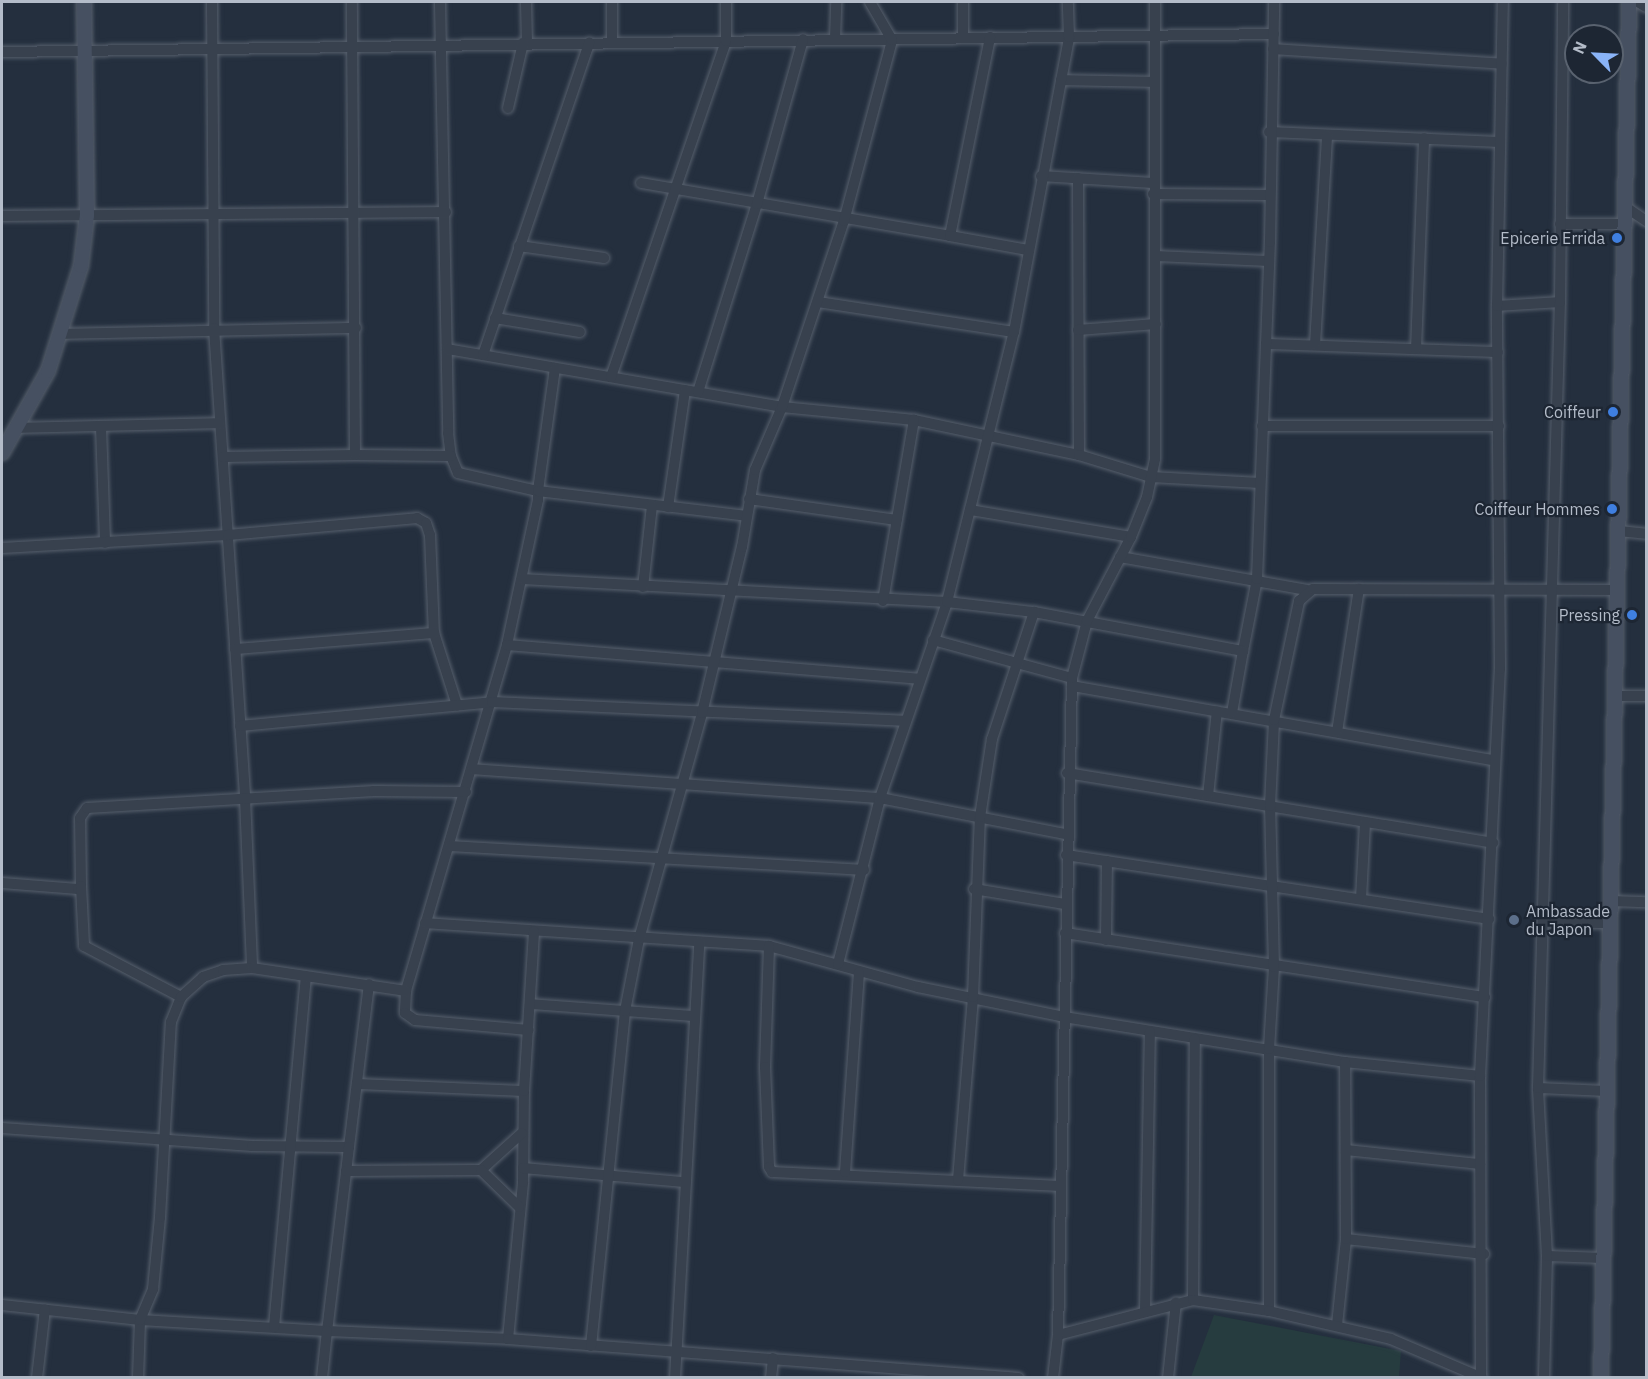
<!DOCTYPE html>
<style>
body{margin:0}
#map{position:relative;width:1648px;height:1379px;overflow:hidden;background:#242f3e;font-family:"IBM Plex Sans",sans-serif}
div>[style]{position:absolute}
.green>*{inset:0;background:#263c3f}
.roads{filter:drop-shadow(0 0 2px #565f6c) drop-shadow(0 0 2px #565f6c)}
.street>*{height:10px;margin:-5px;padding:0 5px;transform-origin:5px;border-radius:5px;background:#38414e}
.secondary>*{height:14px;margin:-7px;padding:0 7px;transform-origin:7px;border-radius:7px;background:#465061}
.dots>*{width:16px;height:16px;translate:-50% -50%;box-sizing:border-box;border:3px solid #1d2633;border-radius:50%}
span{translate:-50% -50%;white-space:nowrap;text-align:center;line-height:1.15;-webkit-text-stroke:4.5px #1d2633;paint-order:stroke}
.poi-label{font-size:16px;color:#b4bcc9}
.right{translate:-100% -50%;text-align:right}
.left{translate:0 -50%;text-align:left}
.frame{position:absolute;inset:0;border:3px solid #b4bcc9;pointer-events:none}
.north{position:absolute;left:1564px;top:24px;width:60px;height:60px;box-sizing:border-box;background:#1d2633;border:2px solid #59626f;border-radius:50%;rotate:294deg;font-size:16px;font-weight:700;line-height:24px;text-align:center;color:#b4bcc9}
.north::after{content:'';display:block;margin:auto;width:21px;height:27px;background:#8ab4f8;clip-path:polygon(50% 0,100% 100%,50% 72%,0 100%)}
</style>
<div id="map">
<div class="green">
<div style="clip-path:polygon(1214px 1315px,1401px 1351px,1399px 1377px,1191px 1377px)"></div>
</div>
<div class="roads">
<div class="street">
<div style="left:212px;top:2px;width:326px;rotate:89.6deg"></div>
<div style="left:214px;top:328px;width:471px;rotate:86.2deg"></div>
<div style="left:245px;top:798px;width:170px;rotate:87.6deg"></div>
<div style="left:440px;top:2px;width:431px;rotate:88.9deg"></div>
<div style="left:448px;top:433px;width:23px;rotate:83deg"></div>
<div style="left:451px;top:456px;width:18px;rotate:68deg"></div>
<div style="left:458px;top:473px;width:82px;rotate:12.7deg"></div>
<div style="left:538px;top:491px;width:9px;rotate:90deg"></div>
<div style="left:538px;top:500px;width:148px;rotate:102.1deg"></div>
<div style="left:507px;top:645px;width:360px;rotate:106.3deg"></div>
<div style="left:406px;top:991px;width:22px;rotate:93deg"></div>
<div style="left:405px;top:1013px;width:12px;rotate:35deg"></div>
<div style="left:415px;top:1020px;width:114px;rotate:5deg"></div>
<div style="left:526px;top:2px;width:42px;rotate:88.6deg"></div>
<div style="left:612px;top:2px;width:40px;rotate:90deg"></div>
<div style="left:1638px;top:2px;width:9px;rotate:32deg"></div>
<div style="left:963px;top:37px;width:35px;rotate:-90deg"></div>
<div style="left:835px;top:39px;width:37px;rotate:-88deg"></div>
<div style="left:1273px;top:49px;width:229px;rotate:3.7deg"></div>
<div style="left:2px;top:52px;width:1272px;rotate:-0.81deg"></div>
<div style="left:1061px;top:80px;width:93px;rotate:1.2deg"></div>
<div style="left:508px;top:108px;width:67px;rotate:-77deg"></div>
<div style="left:1269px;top:132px;width:231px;rotate:2.5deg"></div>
<div style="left:1041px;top:176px;width:112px;rotate:3.6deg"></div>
<div style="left:1078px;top:178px;width:277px;rotate:89.8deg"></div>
<div style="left:641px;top:183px;width:314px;rotate:9.7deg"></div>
<div style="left:950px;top:236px;width:203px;rotate:-78.6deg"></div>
<div style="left:1153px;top:194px;width:117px;rotate:0.5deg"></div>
<div style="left:1624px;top:206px;width:27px;rotate:34deg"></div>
<div style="left:2px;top:216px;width:444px;rotate:-0.5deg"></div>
<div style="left:1560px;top:224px;width:63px"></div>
<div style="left:950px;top:236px;width:79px;rotate:10.2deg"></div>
<div style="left:519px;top:246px;width:86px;rotate:8deg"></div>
<div style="left:1155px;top:256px;width:114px;rotate:2.5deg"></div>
<div style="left:818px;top:302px;width:198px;rotate:8.7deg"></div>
<div style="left:1497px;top:306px;width:63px;rotate:-3.6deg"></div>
<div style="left:495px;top:318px;width:86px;rotate:9.4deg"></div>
<div style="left:1078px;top:330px;width:78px;rotate:-4.4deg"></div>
<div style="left:62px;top:334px;width:294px;rotate:-1.2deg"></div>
<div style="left:1266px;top:344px;width:232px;rotate:2deg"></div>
<div style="left:1315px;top:345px;width:210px;rotate:-86.7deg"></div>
<div style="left:447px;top:349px;width:340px;rotate:9.8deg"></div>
<div style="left:782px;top:407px;width:133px;rotate:5.6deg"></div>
<div style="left:914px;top:420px;width:169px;rotate:12deg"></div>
<div style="left:1079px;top:455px;width:75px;rotate:17deg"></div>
<div style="left:1151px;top:477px;width:109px;rotate:3.2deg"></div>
<div style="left:1416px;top:349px;width:211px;rotate:-87.8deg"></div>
<div style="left:483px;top:355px;width:330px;rotate:-71.2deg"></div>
<div style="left:555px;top:368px;width:124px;rotate:97.9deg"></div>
<div style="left:538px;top:491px;width:210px;rotate:6.8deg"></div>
<div style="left:611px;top:377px;width:355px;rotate:-71.1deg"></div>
<div style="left:726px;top:41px;width:39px;rotate:-90deg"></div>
<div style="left:698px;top:392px;width:197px;rotate:-72.6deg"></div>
<div style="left:757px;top:204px;width:171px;rotate:-74.4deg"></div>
<div style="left:1262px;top:426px;width:237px"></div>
<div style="left:101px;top:427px;width:116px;rotate:88deg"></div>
<div style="left:18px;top:428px;width:202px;rotate:-1.4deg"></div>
<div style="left:355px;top:455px;width:96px;rotate:0.6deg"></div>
<div style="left:223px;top:457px;width:132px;rotate:-0.9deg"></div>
<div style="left:355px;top:455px;width:453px;rotate:-90.4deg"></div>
<div style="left:749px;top:499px;width:149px;rotate:8.1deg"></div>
<div style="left:668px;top:507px;width:118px;rotate:-81.7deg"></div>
<div style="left:970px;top:510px;width:163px;rotate:9.5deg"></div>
<div style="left:1619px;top:531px;width:27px;rotate:6deg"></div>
<div style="left:2px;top:548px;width:226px;rotate:-3.3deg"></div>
<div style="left:228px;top:535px;width:190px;rotate:-5.1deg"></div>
<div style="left:417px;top:518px;width:10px;rotate:29deg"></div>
<div style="left:426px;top:523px;width:13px;rotate:72deg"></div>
<div style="left:430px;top:535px;width:98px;rotate:87.7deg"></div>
<div style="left:434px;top:633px;width:76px;rotate:72.3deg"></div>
<div style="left:1120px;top:557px;width:190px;rotate:10deg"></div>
<div style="left:522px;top:579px;width:426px;rotate:3.1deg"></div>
<div style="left:947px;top:602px;width:278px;rotate:-76.1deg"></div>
<div style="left:1014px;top:332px;width:300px;rotate:-79.4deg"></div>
<div style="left:1069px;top:37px;width:35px;rotate:-92deg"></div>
<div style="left:643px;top:587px;width:82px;rotate:-83.7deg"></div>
<div style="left:883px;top:601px;width:184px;rotate:-80.3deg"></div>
<div style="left:933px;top:640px;width:144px;rotate:15.3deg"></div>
<div style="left:507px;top:645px;width:413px;rotate:4.7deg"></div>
<div style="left:235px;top:649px;width:200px;rotate:-4.6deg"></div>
<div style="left:1243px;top:651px;width:73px;rotate:-79deg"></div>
<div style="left:1257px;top:579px;width:337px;rotate:-87.8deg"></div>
<div style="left:1270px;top:242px;width:240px;rotate:-89deg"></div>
<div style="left:1072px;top:686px;width:427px;rotate:10deg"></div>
<div style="left:1615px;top:696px;width:31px"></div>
<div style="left:240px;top:726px;width:253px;rotate:-5.4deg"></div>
<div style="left:492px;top:702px;width:412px;rotate:2.6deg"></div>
<div style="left:1337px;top:732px;width:145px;rotate:-81.3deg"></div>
<div style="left:472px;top:769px;width:409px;rotate:4.1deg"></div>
<div style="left:880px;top:798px;width:189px;rotate:11deg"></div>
<div style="left:1067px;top:773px;width:432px;rotate:9.3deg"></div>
<div style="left:1208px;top:796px;width:85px;rotate:-84deg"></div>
<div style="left:450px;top:846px;width:415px;rotate:3.3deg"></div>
<div style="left:1066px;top:855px;width:428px;rotate:8.6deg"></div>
<div style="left:2px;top:883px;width:76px;rotate:4.5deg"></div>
<div style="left:78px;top:889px;width:4px;rotate:-45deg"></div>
<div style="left:81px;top:886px;width:68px;rotate:-90.8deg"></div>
<div style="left:80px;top:818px;width:12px;rotate:-55deg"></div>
<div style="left:87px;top:808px;width:288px;rotate:-3.4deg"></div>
<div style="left:374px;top:791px;width:92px;rotate:0.6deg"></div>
<div style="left:81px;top:886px;width:60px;rotate:87.1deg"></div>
<div style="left:84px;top:946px;width:110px;rotate:27.7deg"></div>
<div style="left:974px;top:889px;width:92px;rotate:9.4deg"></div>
<div style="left:1361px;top:899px;width:77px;rotate:-87deg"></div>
<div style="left:1611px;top:901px;width:35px;rotate:2deg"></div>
<div style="left:1543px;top:922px;width:67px;rotate:0.9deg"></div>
<div style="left:425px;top:923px;width:345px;rotate:3.8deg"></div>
<div style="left:769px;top:946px;width:155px;rotate:15.4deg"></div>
<div style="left:918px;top:987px;width:149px;rotate:11.6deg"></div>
<div style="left:1064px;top:1017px;width:285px;rotate:9.1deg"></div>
<div style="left:1345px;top:1062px;width:136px;rotate:5.9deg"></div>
<div style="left:1065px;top:933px;width:425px;rotate:8.7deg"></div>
<div style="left:1106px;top:940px;width:79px;rotate:-89.3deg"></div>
<div style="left:769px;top:946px;width:121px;rotate:91.9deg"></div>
<div style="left:765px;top:1067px;width:100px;rotate:87.7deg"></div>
<div style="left:769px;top:1167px;width:6px;rotate:59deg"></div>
<div style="left:772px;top:1172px;width:289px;rotate:2.8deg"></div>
<div style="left:838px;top:964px;width:171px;rotate:-75.8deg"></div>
<div style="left:880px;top:798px;width:207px;rotate:-71.1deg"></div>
<div style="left:947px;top:602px;width:88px;rotate:6.6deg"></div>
<div style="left:1034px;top:612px;width:213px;rotate:10.6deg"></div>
<div style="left:1243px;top:651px;width:63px;rotate:100.1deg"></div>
<div style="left:530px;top:1004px;width:165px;rotate:4.2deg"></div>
<div style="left:357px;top:1084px;width:167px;rotate:2.4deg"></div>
<div style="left:1538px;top:1088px;width:69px;rotate:2.5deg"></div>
<div style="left:2px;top:1128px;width:251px;rotate:4.1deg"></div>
<div style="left:252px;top:1146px;width:97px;rotate:0.6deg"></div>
<div style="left:349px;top:1147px;width:164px;rotate:-83deg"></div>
<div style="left:349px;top:1147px;width:185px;rotate:96.8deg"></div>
<div style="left:327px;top:1331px;width:181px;rotate:2.5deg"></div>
<div style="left:508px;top:1339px;width:158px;rotate:-84.5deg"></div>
<div style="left:523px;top:1182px;width:91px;rotate:-89.4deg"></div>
<div style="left:524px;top:1091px;width:160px;rotate:-86.4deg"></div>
<div style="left:1346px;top:1150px;width:135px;rotate:6deg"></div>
<div style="left:523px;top:1168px;width:162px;rotate:5deg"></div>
<div style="left:481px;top:1170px;width:55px;rotate:-42.1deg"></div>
<div style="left:346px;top:1171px;width:135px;rotate:-0.4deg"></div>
<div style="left:481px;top:1170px;width:53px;rotate:44.2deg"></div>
<div style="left:845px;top:1172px;width:200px;rotate:-86deg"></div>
<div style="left:958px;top:1180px;width:184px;rotate:-85.3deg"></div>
<div style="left:973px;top:997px;width:180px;rotate:-87.8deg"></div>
<div style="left:980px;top:817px;width:79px;rotate:-81.3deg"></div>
<div style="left:992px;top:739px;width:134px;rotate:-71.7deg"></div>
<div style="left:1346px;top:1239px;width:139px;rotate:6.2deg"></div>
<div style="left:1547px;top:1256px;width:56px;rotate:2deg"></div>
<div style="left:1193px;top:1300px;width:261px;rotate:-89.6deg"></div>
<div style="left:2px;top:1305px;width:139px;rotate:6.2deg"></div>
<div style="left:140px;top:1320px;width:187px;rotate:3.4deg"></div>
<div style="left:327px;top:1331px;width:47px;rotate:96.1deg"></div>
<div style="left:1269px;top:1311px;width:262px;rotate:-90deg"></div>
<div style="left:1269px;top:1049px;width:82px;rotate:-86.5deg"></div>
<div style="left:1274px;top:967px;width:161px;rotate:-91.4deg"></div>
<div style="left:1270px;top:806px;width:86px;rotate:-87.3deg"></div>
<div style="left:1274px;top:720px;width:122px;rotate:-78.1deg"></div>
<div style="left:1299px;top:601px;width:18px;rotate:-41deg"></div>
<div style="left:1313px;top:589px;width:306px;rotate:0.2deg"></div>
<div style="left:1145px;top:1312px;width:280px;rotate:-89deg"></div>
<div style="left:1337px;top:1325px;width:86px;rotate:-84deg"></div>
<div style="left:1346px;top:1239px;width:177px;rotate:-90.3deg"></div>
<div style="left:274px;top:1327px;width:352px;rotate:-84.8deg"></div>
<div style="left:1058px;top:1335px;width:139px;rotate:-14.5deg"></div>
<div style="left:1193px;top:1300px;width:77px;rotate:8.2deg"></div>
<div style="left:1269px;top:1311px;width:125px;rotate:12.9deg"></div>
<div style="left:1391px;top:1339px;width:99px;rotate:23.2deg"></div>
<div style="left:508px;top:1339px;width:512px;rotate:4.36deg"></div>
<div style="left:591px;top:1346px;width:337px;rotate:-84.2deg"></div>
<div style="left:625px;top:1011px;width:73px;rotate:-79deg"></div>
<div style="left:639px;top:939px;width:235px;rotate:-74.4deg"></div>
<div style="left:702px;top:713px;width:171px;rotate:-76.5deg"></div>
<div style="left:742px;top:547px;width:78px;rotate:-80.4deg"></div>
<div style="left:755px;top:470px;width:69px;rotate:-66.8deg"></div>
<div style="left:782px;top:407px;width:196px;rotate:-71.6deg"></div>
<div style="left:844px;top:221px;width:187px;rotate:-75.1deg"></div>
<div style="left:892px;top:40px;width:44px;rotate:-120.1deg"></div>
<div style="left:1481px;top:1377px;width:301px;rotate:-90.2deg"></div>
<div style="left:1480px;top:1076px;width:407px;rotate:-87.2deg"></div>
<div style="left:1500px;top:669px;width:363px;rotate:-90.5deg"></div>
<div style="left:1497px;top:306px;width:304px;rotate:-88.9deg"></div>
<div style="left:37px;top:1378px;width:69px;rotate:-83.4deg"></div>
<div style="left:138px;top:1378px;width:58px;rotate:-88deg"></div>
<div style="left:140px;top:1320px;width:34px;rotate:-67deg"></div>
<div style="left:153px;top:1289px;width:72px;rotate:-84.4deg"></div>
<div style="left:160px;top:1217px;width:195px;rotate:-86.8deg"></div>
<div style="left:171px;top:1022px;width:27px;rotate:-68deg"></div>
<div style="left:181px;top:997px;width:30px;rotate:-42deg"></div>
<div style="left:203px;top:977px;width:21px;rotate:-19deg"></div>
<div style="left:223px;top:970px;width:29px;rotate:-4deg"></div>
<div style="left:252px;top:968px;width:156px;rotate:8.5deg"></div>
<div style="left:675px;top:1378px;width:437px;rotate:-86.8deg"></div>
<div style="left:771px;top:1378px;width:20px;rotate:-84deg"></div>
<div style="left:1053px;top:1378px;width:43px;rotate:-83.4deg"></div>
<div style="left:1058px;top:1335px;width:657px;rotate:-88.78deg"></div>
<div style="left:1072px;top:678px;width:59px;rotate:-75.3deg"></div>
<div style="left:1087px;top:621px;width:95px;rotate:-62.4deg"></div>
<div style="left:1131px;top:537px;width:43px;rotate:-68.2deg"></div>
<div style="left:1147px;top:497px;width:39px;rotate:-78deg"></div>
<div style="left:1155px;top:459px;width:457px;rotate:-90deg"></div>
<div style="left:1168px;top:1378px;width:76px;rotate:-84deg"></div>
<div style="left:1544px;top:1378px;width:122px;rotate:-88.6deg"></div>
<div style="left:1547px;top:1256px;width:168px;rotate:-93.1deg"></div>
<div style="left:1538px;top:1088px;width:786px;rotate:-88.4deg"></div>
<div style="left:1560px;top:302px;width:300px;rotate:-89.4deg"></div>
</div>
<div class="secondary">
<div style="left:2px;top:453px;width:94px;rotate:-60.7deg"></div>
<div style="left:48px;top:371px;width:110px;rotate:-72.6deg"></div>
<div style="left:81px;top:266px;width:51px;rotate:-83.3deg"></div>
<div style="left:87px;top:215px;width:213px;rotate:-90.8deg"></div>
<div style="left:1601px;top:1378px;width:1376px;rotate:-88.83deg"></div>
</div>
</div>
<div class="dots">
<div style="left:1617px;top:238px;background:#3f7fe0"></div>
<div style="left:1613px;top:412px;background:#3f7fe0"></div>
<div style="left:1612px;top:509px;background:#3f7fe0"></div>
<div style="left:1632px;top:615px;background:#3f7fe0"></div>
<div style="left:1514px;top:920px;background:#5c6f8a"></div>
</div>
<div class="poi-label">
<span class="right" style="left:1605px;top:238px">Epicerie Errida</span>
<span class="right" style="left:1601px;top:412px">Coiffeur</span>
<span class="right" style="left:1600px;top:509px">Coiffeur Hommes</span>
<span class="right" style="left:1620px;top:615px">Pressing</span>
<span class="left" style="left:1526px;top:920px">Ambassade<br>du Japon</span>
</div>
<div class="frame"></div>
<div class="north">N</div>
</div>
